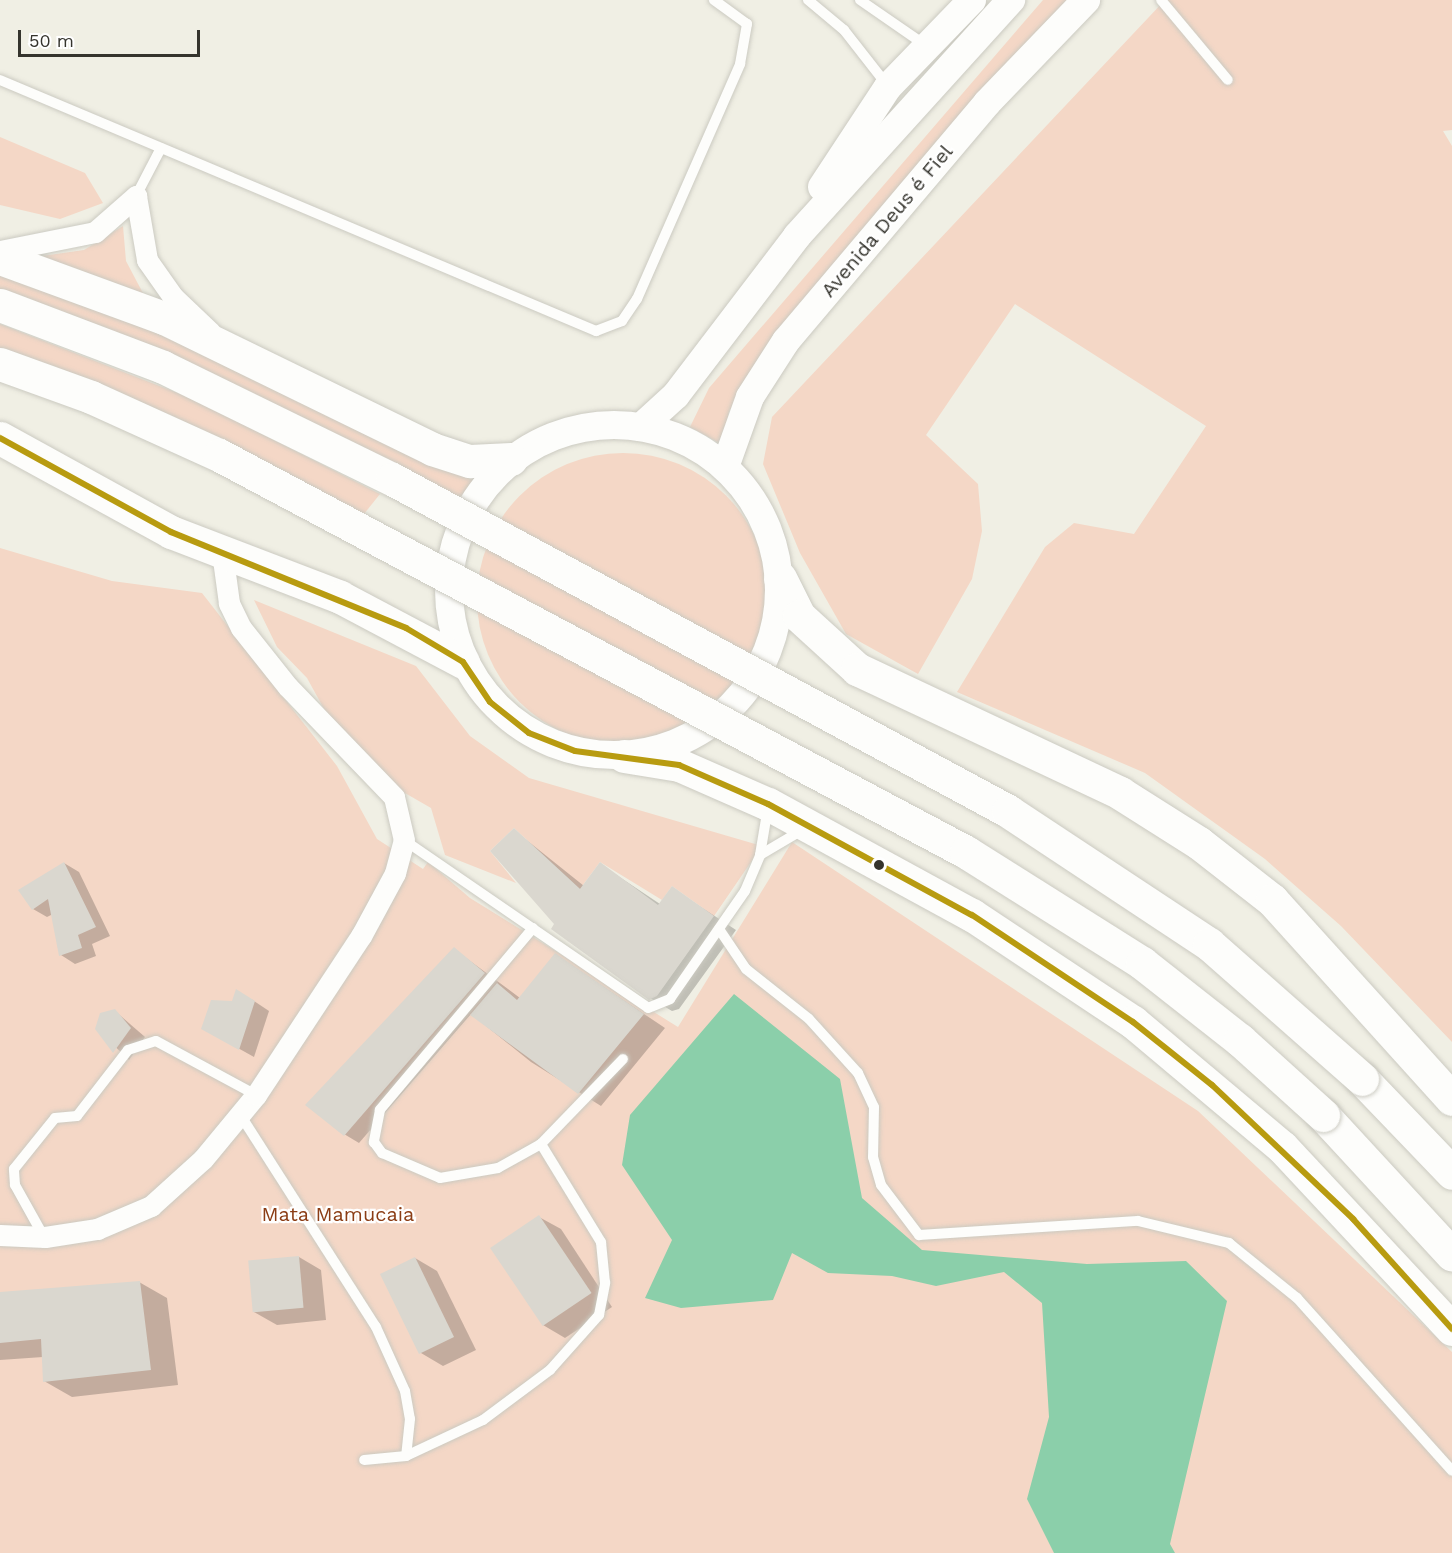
<!DOCTYPE html>
<meta charset="utf-8">
<style>
body{margin:0}
#map{position:relative;width:1452px;height:1553px;overflow:hidden;background:#f0efe4;font-family:"Work Sans",sans-serif}
div>[style]{position:absolute}
.green>*{inset:0;background:#f4d7c6}
.round{border-radius:50%}
.water>*{inset:0;background:#8bcfaa}
.shadow>*{inset:0;background:#0003}
.building>*{inset:0;background:#dad7cf;transform-origin:0 0}
.roads{filter:drop-shadow(0 0 2px #cbcac1) drop-shadow(0 0 2px #cbcac1)}
.lane>*{height:10px;margin:-5px;padding:0 5px;transform-origin:5px;border-radius:5px;background:#fdfdfb}
.street>*{height:21px;margin:-10.5px;padding:0 10.5px;transform-origin:10.5px;border-radius:10.5px;background:#fdfdfb}
.secondary>*{height:28px;margin:-14px;padding:0 14px;transform-origin:14px;border-radius:14px;background:#fdfdfb}
.secondary>.ring{margin:-14px;padding:0;box-sizing:content-box;background:none;border:28px solid #fdfdfb;border-radius:50%}
.highway>*{height:33px;margin:-16.5px;padding:0 16.5px;transform-origin:16.5px;border-radius:16.5px;background:#fdfdfb}
.bridges{filter:drop-shadow(0 0 2px #cbcac1) drop-shadow(0 0 2px #cbcac1)}
.highway-bridge>*{height:33px;margin:-16.5px;padding:0 16.5px;transform-origin:16.5px;border-radius:16.5px;background:#fdfdfb}
.bus-1>*{height:6px;margin:-3px;padding:0 3px;transform-origin:3px;border-radius:3px;background:#b89b10}
.dots>*{width:16px;height:16px;translate:-50% -50%;box-sizing:border-box;border:3px solid #fff;border-radius:50%}
span{translate:-50% -50%;white-space:nowrap;text-align:center;line-height:1.15;-webkit-text-stroke:4.5px #fff;paint-order:stroke}
.street-label{font-size:20px;color:#35342d}
.park-label{font-size:20px;color:#8b3d15}
.scale{position:absolute;left:18px;top:30px;width:182px;height:27px;box-sizing:border-box;border:3px solid #35342d;border-top:0;padding-left:8px;font-size:18px;line-height:21px;white-space:nowrap;color:#35342d;-webkit-text-stroke:4px #fff;paint-order:stroke}
</style>
<div id="map">
<div class="green">
<div style="clip-path:polygon(1043px 0,1087px 0,774px 348px,729px 411px,723px 445px,690px 427px,709px 388px)"></div>
<div style="clip-path:polygon(1165px 0,1452px 0,1452px 130px,1443px 131px,1452px 146px,1452px 1042px,1341px 926px,1265px 859px,1145px 773px,957px 692px,1045px 547px,1074px 523px,1134px 534px,1206px 426px,1015px 304px,926px 435px,978px 484px,982px 531px,972px 579px,918px 674px,846px 634px,800px 553px,763px 464px,772px 417px)"></div>
<div style="clip-path:polygon(0 137px,85px 173px,103px 203px,60px 219px,0 205px)"></div>
<div style="clip-path:polygon(123px 226px,126px 261px,146px 299px,35px 257px,84px 250px)"></div>
<div style="clip-path:polygon(0 273px,128px 316px,477px 482px,459px 505px,0 298px)"></div>
<div style="clip-path:polygon(0 324px,193px 399px,380px 494px,364px 514px,0 353px)"></div>
<div class="round" style="left:477px;top:453px;width:292px;height:292px"></div>
<div style="clip-path:polygon(0 548px,112px 581px,202px 593px,337px 766px,377px 839px,423px 869px,428px 862px,470px 898px,678px 1027px,792px 842px,1198px 1111px,1452px 1352px,1452px 1553px,0 1553px)"></div>
<div style="clip-path:polygon(254px 600px,416px 666px,470px 736px,529px 778px,762px 846px,714px 916px,672px 886px,662px 900px,600px 862px,580px 889px,514px 828px,490px 851px,516px 883px,445px 855px,431px 808px,384px 781px,340px 738px,307px 678px,277px 647px)"></div>
</div>
<div class="water">
<div style="clip-path:polygon(734px 994px,840px 1079px,862px 1198px,922px 1250px,1087px 1264px,1186px 1261px,1227px 1301px,1170px 1544px,1175px 1553px,1054px 1553px,1027px 1499px,1049px 1417px,1042px 1303px,1004px 1272px,936px 1286px,892px 1276px,828px 1273px,792px 1253px,773px 1300px,681px 1308px,645px 1298px,672px 1240px,622px 1165px,630px 1115px)"></div>
</div>
<div class="shadow">
<div style="clip-path:polygon(514px 830px,584px 886px,600px 864px,660px 904px,672px 888px,736px 930px,679px 1009px,672px 1011px,650px 998px,556px 924px)"></div>
<div style="clip-path:polygon(64px 863px,79px 872px,110px 936px,92px 944px,96px 956px,75px 964px,61px 955px,53px 914px,47px 917px,33px 909px)"></div>
<div style="clip-path:polygon(454px 949px,520px 998px,556px 955px,665px 1028px,601px 1106px,531px 1062px,471px 1014px,359px 1143px,344px 1134px)"></div>
<div style="clip-path:polygon(251px 999px,269px 1011px,254px 1057px,202px 1028px)"></div>
<div style="clip-path:polygon(115px 1011px,145px 1037px,129px 1060px,97px 1029px)"></div>
<div style="clip-path:polygon(539px 1217px,561px 1229px,612px 1307px,565px 1338px,543px 1325px)"></div>
<div style="clip-path:polygon(299px 1257px,321px 1270px,326px 1320px,277px 1325px,254px 1312px)"></div>
<div style="clip-path:polygon(415px 1258px,437px 1271px,476px 1350px,443px 1366px,421px 1353px)"></div>
<div style="clip-path:polygon(139px 1282px,167px 1298px,178px 1385px,72px 1397px,44px 1381px,43px 1357px,0 1360px,0 1294px)"></div>
</div>
<div class="building">
<div style="clip-path:polygon(514px 828px,580px 889px,600px 862px,658px 905px,672px 886px,714px 916px,657px 996px,649px 1000px,551px 929px,554px 924px,490px 851px)"></div>
<div style="clip-path:polygon(64px 862px,96px 927px,78px 935px,82px 948px,59px 956px,48px 899px,32px 910px,18px 890px)"></div>
<div style="clip-path:polygon(454px 947px,485px 973px,344px 1136px,305px 1105px)"></div>
<div style="clip-path:polygon(555px 953px,644px 1014px,578px 1094px,470px 1015px,497px 983px,517px 1000px)"></div>
<div style="clip-path:polygon(236px 989px,255px 1001px,239px 1050px,201px 1029px,211px 1000px,232px 1001px)"></div>
<div style="clip-path:polygon(115px 1009px,131px 1028px,113px 1053px,95px 1029px,100px 1013px)"></div>
<div style="left:539px;top:1215px;width:94px;height:59px;rotate:56deg"></div>
<div style="left:299px;top:1256px;width:52px;height:51px;rotate:85deg"></div>
<div style="left:415px;top:1257px;width:89px;height:39px;rotate:64deg"></div>
<div style="clip-path:polygon(140px 1281px,151px 1370px,43px 1382px,41px 1339px,0 1343px,0 1292px)"></div>
</div>
<div class="roads">
<div class="lane">
<div style="left:808px;top:0;width:47px;rotate:39.8deg"></div>
<div style="left:844px;top:30px;width:70px;rotate:52deg"></div>
<div style="left:860px;top:0;width:79px;rotate:34.7deg"></div>
<div style="left:1161px;top:0;width:104px;rotate:50.1deg"></div>
<div style="left:0;top:80px;width:647px;rotate:22.84deg"></div>
<div style="left:596px;top:331px;width:28px;rotate:-21deg"></div>
<div style="left:622px;top:321px;width:27px;rotate:-56deg"></div>
<div style="left:637px;top:299px;width:257px;rotate:-66.3deg"></div>
<div style="left:740px;top:64px;width:41px;rotate:-80.1deg"></div>
<div style="left:747px;top:24px;width:41px;rotate:-144deg"></div>
<div style="left:136px;top:196px;width:54px;rotate:-62.5deg"></div>
<div style="left:404px;top:840px;width:296px;rotate:34.5deg"></div>
<div style="left:648px;top:1008px;width:24px;rotate:-22deg"></div>
<div style="left:670px;top:999px;width:131px;rotate:-55.2deg"></div>
<div style="left:745px;top:891px;width:39px;rotate:-67deg"></div>
<div style="left:760px;top:855px;width:49px;rotate:-80.5deg"></div>
<div style="left:760px;top:855px;width:51px;rotate:-30.6deg"></div>
<div style="left:533px;top:928px;width:238px;rotate:130.1deg"></div>
<div style="left:380px;top:1110px;width:33px;rotate:101deg"></div>
<div style="left:374px;top:1142px;width:14px;rotate:54deg"></div>
<div style="left:382px;top:1153px;width:63px;rotate:23.3deg"></div>
<div style="left:440px;top:1178px;width:59px;rotate:-9.8deg"></div>
<div style="left:498px;top:1168px;width:49px;rotate:-29.2deg"></div>
<div style="left:541px;top:1144px;width:118px;rotate:-46deg"></div>
<div style="left:719px;top:929px;width:48px;rotate:56deg"></div>
<div style="left:746px;top:969px;width:80px;rotate:38.4deg"></div>
<div style="left:809px;top:1019px;width:73px;rotate:47.8deg"></div>
<div style="left:858px;top:1073px;width:38px;rotate:65deg"></div>
<div style="left:874px;top:1107px;width:50px;rotate:91.1deg"></div>
<div style="left:873px;top:1157px;width:29px;rotate:74deg"></div>
<div style="left:881px;top:1185px;width:63px;rotate:52.8deg"></div>
<div style="left:919px;top:1235px;width:219px;rotate:-3.7deg"></div>
<div style="left:1138px;top:1221px;width:94px;rotate:13.6deg"></div>
<div style="left:1229px;top:1243px;width:87px;rotate:39deg"></div>
<div style="left:1297px;top:1298px;width:232px;rotate:48.1deg"></div>
<div style="left:241px;top:1116px;width:250px;rotate:57.4deg"></div>
<div style="left:376px;top:1327px;width:70px;rotate:65.6deg"></div>
<div style="left:405px;top:1391px;width:28px;rotate:80deg"></div>
<div style="left:410px;top:1419px;width:37px;rotate:96deg"></div>
<div style="left:406px;top:1456px;width:42px;rotate:174.6deg"></div>
<div style="left:44px;top:1237px;width:60px;rotate:-119.1deg"></div>
<div style="left:15px;top:1185px;width:16px;rotate:-94deg"></div>
<div style="left:14px;top:1169px;width:65px;rotate:-51.2deg"></div>
<div style="left:55px;top:1118px;width:22px;rotate:-5deg"></div>
<div style="left:77px;top:1116px;width:83px;rotate:-52.3deg"></div>
<div style="left:128px;top:1050px;width:29px;rotate:-18deg"></div>
<div style="left:156px;top:1041px;width:114px;rotate:28.4deg"></div>
<div style="left:406px;top:1456px;width:85px;rotate:-25.1deg"></div>
<div style="left:483px;top:1420px;width:84px;rotate:-36.7deg"></div>
<div style="left:550px;top:1370px;width:74px;rotate:-48.3deg"></div>
<div style="left:599px;top:1315px;width:33px;rotate:-79deg"></div>
<div style="left:605px;top:1283px;width:41px;rotate:-95.6deg"></div>
<div style="left:601px;top:1242px;width:115px;rotate:-121.5deg"></div>
</div>
<div class="street">
<div style="left:136px;top:196px;width:65px;rotate:80.2deg"></div>
<div style="left:147px;top:260px;width:45px;rotate:54.9deg"></div>
<div style="left:173px;top:297px;width:51px;rotate:43.4deg"></div>
<div style="left:0;top:251px;width:97px;rotate:-11.3deg"></div>
<div style="left:95px;top:232px;width:55px;rotate:-41.3deg"></div>
<div style="left:0;top:1235px;width:45px;rotate:2.5deg"></div>
<div style="left:45px;top:1237px;width:53px;rotate:-8.7deg"></div>
<div style="left:97px;top:1229px;width:59px;rotate:-23.1deg"></div>
<div style="left:151px;top:1206px;width:70px;rotate:-42.1deg"></div>
<div style="left:203px;top:1159px;width:83px;rotate:-50.4deg"></div>
<div style="left:256px;top:1095px;width:191px;rotate:-56.6deg"></div>
<div style="left:361px;top:936px;width:72px;rotate:-61.6deg"></div>
<div style="left:395px;top:873px;width:34px;rotate:-75deg"></div>
<div style="left:404px;top:840px;width:44px;rotate:-103.1deg"></div>
<div style="left:394px;top:797px;width:153px;rotate:-133.9deg"></div>
<div style="left:288px;top:687px;width:75px;rotate:-128.5deg"></div>
<div style="left:241px;top:628px;width:28px;rotate:-116deg"></div>
<div style="left:229px;top:603px;width:51px;rotate:-97.8deg"></div>
</div>
<div class="secondary">
<div style="left:822px;top:187px;width:120px;rotate:-56.6deg"></div>
<div style="left:888px;top:87px;width:121px;rotate:-46deg"></div>
<div class="ring" style="left:449px;top:425px;width:302px;height:302px"></div>
<div style="left:641px;top:427px;width:47px;rotate:-42.4deg"></div>
<div style="left:676px;top:395px;width:200px;rotate:-52.7deg"></div>
<div style="left:797px;top:236px;width:319px;rotate:-47.8deg"></div>
<div style="left:725px;top:467px;width:74px;rotate:-70.3deg"></div>
<div style="left:750px;top:397px;width:67px;rotate:-57.3deg"></div>
<div style="left:786px;top:341px;width:312px;rotate:-49.8deg"></div>
<div style="left:987px;top:103px;width:143px;rotate:-46.1deg"></div>
</div>
<div class="highway">
<div style="left:0;top:258px;width:175px;rotate:20.1deg"></div>
<div style="left:164px;top:318px;width:298px;rotate:26deg"></div>
<div style="left:432px;top:449px;width:40px;rotate:18deg"></div>
<div style="left:470px;top:461px;width:41px;rotate:-2.8deg"></div>
<div style="left:0;top:438px;width:195px;rotate:28.8deg"></div>
<div style="left:171px;top:532px;width:181px;rotate:21deg"></div>
<div style="left:340px;top:597px;width:139px;rotate:27.9deg"></div>
<div style="left:780px;top:578px;width:42px;rotate:63.4deg"></div>
<div style="left:799px;top:616px;width:79px;rotate:42.4deg"></div>
<div style="left:857px;top:669px;width:291px;rotate:25.2deg"></div>
<div style="left:1120px;top:793px;width:93px;rotate:32.3deg"></div>
<div style="left:1199px;top:843px;width:93px;rotate:38deg"></div>
<div style="left:1272px;top:900px;width:268px;rotate:47.9deg"></div>
<div style="left:624px;top:756px;width:56px;rotate:9.3deg"></div>
<div style="left:679px;top:765px;width:97px;rotate:23.7deg"></div>
<div style="left:768px;top:804px;width:232px;rotate:28.6deg"></div>
<div style="left:972px;top:915px;width:193px;rotate:33.6deg"></div>
<div style="left:1133px;top:1022px;width:194px;rotate:40deg"></div>
<div style="left:1282px;top:1147px;width:249px;rotate:47deg"></div>
<div style="left:1362px;top:1079px;width:130px;rotate:46.2deg"></div>
<div style="left:1323px;top:1115px;width:190px;rotate:47.3deg"></div>
</div>
</div>
<div class="bridges">
<div class="highway-bridge">
<div style="left:0;top:305px;width:174px;rotate:20.8deg"></div>
<div style="left:163px;top:367px;width:255px;rotate:26.1deg"></div>
<div style="left:392px;top:479px;width:700px;rotate:28.32deg"></div>
<div style="left:1008px;top:811px;width:241px;rotate:33.5deg"></div>
<div style="left:1209px;top:944px;width:204px;rotate:41.4deg"></div>
<div style="left:0;top:364px;width:97px;rotate:19.9deg"></div>
<div style="left:91px;top:397px;width:141px;rotate:24.4deg"></div>
<div style="left:219px;top:455px;width:846px;rotate:27.99deg"></div>
<div style="left:966px;top:852px;width:208px;rotate:32.2deg"></div>
<div style="left:1142px;top:963px;width:125px;rotate:38.2deg"></div>
<div style="left:1240px;top:1040px;width:112px;rotate:42.1deg"></div>
</div>
</div>
<div class="bus-1">
<div style="left:0;top:438px;width:195px;rotate:28.8deg"></div>
<div style="left:171px;top:532px;width:254px;rotate:22.2deg"></div>
<div style="left:406px;top:628px;width:66px;rotate:30.8deg"></div>
<div style="left:463px;top:662px;width:48px;rotate:56deg"></div>
<div style="left:490px;top:702px;width:50px;rotate:38.5deg"></div>
<div style="left:529px;top:733px;width:49px;rotate:21.4deg"></div>
<div style="left:575px;top:751px;width:105px;rotate:7.7deg"></div>
<div style="left:679px;top:765px;width:97px;rotate:23.7deg"></div>
<div style="left:768px;top:804px;width:232px;rotate:28.6deg"></div>
<div style="left:972px;top:915px;width:193px;rotate:33.6deg"></div>
<div style="left:1133px;top:1022px;width:101px;rotate:38.6deg"></div>
<div style="left:1212px;top:1085px;width:195px;rotate:43.5deg"></div>
<div style="left:1353px;top:1219px;width:148px;rotate:48deg"></div>
</div>
<div class="dots">
<div style="left:879px;top:865px;background:#35342d"></div>
</div>
<div class="street-label">
<span style="left:887px;top:221px;rotate:-50deg">Avenida Deus é Fiel</span>
</div>
<div class="park-label">
<span style="left:338px;top:1214px">Mata Mamucaia</span>
</div>
<div class="scale">50 m</div>
</div>
